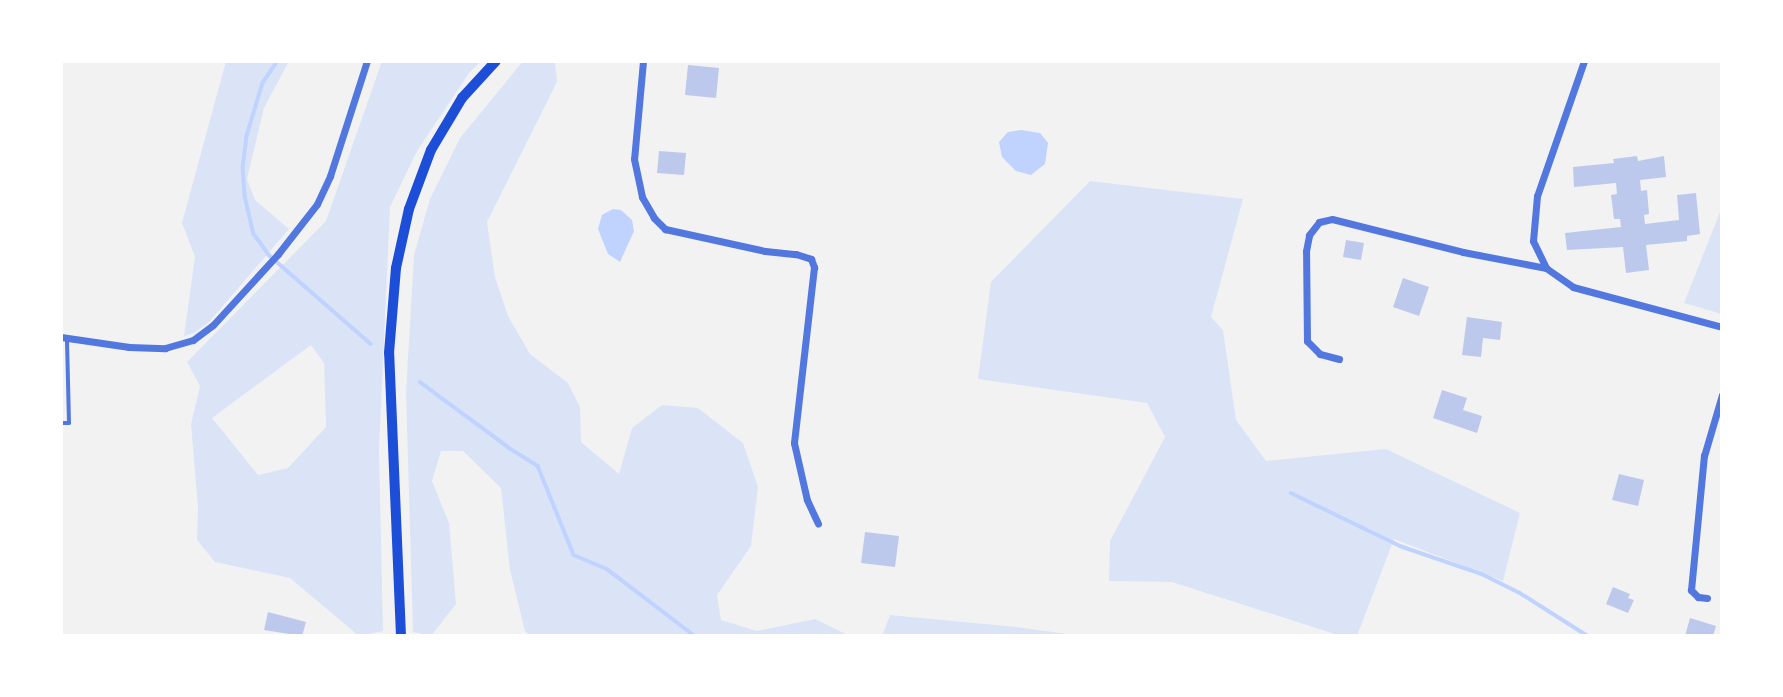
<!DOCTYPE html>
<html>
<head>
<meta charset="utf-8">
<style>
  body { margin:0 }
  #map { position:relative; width:1783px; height:697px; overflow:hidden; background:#f2f2f2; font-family:"Noto Sans",sans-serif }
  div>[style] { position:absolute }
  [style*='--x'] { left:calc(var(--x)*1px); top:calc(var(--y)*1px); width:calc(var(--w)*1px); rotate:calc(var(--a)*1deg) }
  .green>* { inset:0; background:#dbe4f7 }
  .water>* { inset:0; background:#bfd3fe }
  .stream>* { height:3.5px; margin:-1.75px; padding:0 1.75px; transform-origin:1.75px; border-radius:1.75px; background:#bfd3fe }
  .building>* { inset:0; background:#bdc9ec }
  .service>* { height:3.5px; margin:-1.75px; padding:0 1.75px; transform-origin:1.75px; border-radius:1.75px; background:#5277de }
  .minor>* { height:7px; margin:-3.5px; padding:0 3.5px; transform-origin:3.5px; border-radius:3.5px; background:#5277de }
  .secondary>* { height:10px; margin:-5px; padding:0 5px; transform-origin:5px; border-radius:5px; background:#1d4ed8 }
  span { translate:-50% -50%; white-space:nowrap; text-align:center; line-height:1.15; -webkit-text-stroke:7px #fff; paint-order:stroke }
  .frame { position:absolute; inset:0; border:63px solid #fff; pointer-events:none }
</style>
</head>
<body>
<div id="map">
  <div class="green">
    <div style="clip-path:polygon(226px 61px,289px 61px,264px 108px,247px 179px,255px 200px,289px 229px,209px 322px,194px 333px,184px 336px,195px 257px,182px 223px)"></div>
    <div style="clip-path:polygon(evenodd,382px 61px,481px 61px,469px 73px,417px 151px,390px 207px,379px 450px,383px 631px,359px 636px,290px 578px,215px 562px,197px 540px,198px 507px,191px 424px,200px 386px,187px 362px,326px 221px,382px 61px,311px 345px,324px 363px,326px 427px,288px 468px,258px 475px,212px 418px,311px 345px)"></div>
    <div style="clip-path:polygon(523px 61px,555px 61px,557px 82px,487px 222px,495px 277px,508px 316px,530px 354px,568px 383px,580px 407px,581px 442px,619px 474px,632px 428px,662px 405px,698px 408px,743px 443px,758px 487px,751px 546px,717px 595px,721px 620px,757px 631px,815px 619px,850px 636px,531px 636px,525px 631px,510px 570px,501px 488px,463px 451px,441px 451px,432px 481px,449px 523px,456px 604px,431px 636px,413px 632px,406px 392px,414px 255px,430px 199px,460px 138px)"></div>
    <div style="clip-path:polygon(1090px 181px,1243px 199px,1211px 317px,1223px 330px,1236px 420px,1266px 461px,1386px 449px,1520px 513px,1503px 581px,1394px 539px,1357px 636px,1341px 636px,1172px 582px,1109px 581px,1110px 541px,1165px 437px,1147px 403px,978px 379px,991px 282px)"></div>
    <div style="clip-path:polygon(1722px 207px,1722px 314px,1684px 303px)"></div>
    <div style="clip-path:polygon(890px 615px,1016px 627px,1082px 636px,882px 636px)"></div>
  </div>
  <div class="water">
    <div style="clip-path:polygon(1021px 130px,1040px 133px,1048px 143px,1045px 164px,1031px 175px,1016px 171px,1002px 157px,999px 142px,1008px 132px)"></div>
    <div style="clip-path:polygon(613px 209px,621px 210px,632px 220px,634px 231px,620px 262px,608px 254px,598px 229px,602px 215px)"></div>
  </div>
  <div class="stream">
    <div style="--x:278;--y:61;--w:27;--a:124"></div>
    <div style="--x:263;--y:83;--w:55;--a:106.8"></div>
    <div style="--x:247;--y:136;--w:31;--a:97"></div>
    <div style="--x:243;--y:167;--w:29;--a:86"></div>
    <div style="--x:245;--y:196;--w:39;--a:77"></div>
    <div style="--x:254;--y:234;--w:26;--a:54"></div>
    <div style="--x:269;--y:255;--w:135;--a:41.1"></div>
    <div style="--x:420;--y:382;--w:113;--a:36.4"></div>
    <div style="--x:511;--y:449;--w:32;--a:32"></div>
    <div style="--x:538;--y:466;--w:96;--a:68"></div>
    <div style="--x:574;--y:555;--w:36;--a:23"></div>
    <div style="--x:607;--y:569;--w:111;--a:37.3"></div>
    <div style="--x:1291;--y:493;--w:121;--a:25.9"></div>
    <div style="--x:1400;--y:546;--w:87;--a:18.9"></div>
    <div style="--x:1482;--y:574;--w:42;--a:26.6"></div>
    <div style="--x:1520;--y:593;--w:80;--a:32.3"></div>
  </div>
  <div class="building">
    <div style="clip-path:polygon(688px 65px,719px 68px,716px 98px,685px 95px)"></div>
    <div style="clip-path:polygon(659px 151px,686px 153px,684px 175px,657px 173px)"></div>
    <div style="clip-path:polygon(1637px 156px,1638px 161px,1664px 156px,1666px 177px,1640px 180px,1641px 191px,1647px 190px,1649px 214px,1644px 215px,1645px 224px,1679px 220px,1677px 195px,1696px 193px,1700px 234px,1687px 236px,1687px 241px,1646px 245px,1649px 270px,1626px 273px,1623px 247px,1567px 250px,1565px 233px,1621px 227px,1620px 219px,1614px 219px,1611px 195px,1617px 194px,1616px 183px,1574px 187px,1573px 167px,1614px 163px,1613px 159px)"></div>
    <div style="clip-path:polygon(1346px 240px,1364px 243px,1361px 260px,1343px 257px)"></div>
    <div style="clip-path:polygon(1403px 278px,1429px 287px,1419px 316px,1393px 307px)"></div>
    <div style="clip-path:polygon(1467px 317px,1502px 322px,1500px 340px,1483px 338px,1481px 357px,1462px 355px)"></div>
    <div style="clip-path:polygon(1442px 390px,1467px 398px,1463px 410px,1482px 416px,1477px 433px,1433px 418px)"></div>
    <div style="clip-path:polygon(1619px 474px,1644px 480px,1638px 506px,1612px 500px)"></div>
    <div style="clip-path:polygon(865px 532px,899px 536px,895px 567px,861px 563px)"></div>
    <div style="clip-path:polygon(1613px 587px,1630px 594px,1628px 598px,1634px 600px,1628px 613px,1606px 604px)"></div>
    <div style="clip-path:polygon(268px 612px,306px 622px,302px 636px,264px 630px)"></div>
    <div style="clip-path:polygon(1690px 618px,1716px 626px,1713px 636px,1685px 636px)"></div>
  </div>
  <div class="service">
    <div style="--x:61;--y:423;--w:8;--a:0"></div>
    <div style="--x:69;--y:423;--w:84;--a:-91.4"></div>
  </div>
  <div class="minor">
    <div style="--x:643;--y:61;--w:98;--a:95.2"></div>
    <div style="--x:634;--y:159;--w:39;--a:78"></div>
    <div style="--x:642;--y:197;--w:24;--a:60"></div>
    <div style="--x:654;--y:218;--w:16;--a:45"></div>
    <div style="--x:665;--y:229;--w:102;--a:12.4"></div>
    <div style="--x:765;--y:251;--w:31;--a:6"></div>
    <div style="--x:796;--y:254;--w:16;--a:18"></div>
    <div style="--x:811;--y:259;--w:9;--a:69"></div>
    <div style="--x:814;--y:267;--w:177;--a:96.5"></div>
    <div style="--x:794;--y:443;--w:58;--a:77.2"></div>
    <div style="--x:807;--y:500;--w:26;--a:65"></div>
    <div style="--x:1584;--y:61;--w:143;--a:109.2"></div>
    <div style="--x:1537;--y:196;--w:45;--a:95.1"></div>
    <div style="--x:1533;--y:241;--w:30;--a:64"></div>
    <div style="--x:1546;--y:268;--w:33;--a:35"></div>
    <div style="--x:1573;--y:287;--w:154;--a:15"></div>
    <div style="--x:61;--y:337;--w:69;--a:8.4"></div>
    <div style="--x:129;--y:347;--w:36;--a:2"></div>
    <div style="--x:165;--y:348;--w:29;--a:-16"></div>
    <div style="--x:193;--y:340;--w:25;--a:-37"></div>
    <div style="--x:213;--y:325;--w:96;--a:-47.5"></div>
    <div style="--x:278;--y:254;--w:63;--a:-52"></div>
    <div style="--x:317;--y:204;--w:31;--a:-65"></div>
    <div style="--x:330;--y:176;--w:121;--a:-72.2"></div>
    <div style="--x:1339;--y:359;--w:20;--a:-165"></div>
    <div style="--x:1320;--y:354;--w:18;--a:-135"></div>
    <div style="--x:1307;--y:341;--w:90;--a:-90.6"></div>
    <div style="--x:1306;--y:251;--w:16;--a:-79"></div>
    <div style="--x:1309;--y:235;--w:16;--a:-52"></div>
    <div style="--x:1319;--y:222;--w:13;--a:-13"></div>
    <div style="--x:1332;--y:219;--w:135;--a:14.1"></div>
    <div style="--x:1463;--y:252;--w:85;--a:10.9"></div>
    <div style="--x:1707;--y:598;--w:9;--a:-174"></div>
    <div style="--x:1698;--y:597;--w:10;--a:-135"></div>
    <div style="--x:1691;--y:590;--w:135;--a:-84.5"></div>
    <div style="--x:1704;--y:456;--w:64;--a:-73.6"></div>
  </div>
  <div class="secondary">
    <div style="--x:401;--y:636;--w:283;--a:-92.4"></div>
    <div style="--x:389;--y:353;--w:85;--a:-85.3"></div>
    <div style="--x:396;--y:268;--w:60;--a:-77.6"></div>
    <div style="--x:409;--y:209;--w:63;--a:-69.6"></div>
    <div style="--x:431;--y:150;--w:61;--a:-59.2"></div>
    <div style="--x:462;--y:98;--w:50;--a:-47.4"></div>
  </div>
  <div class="frame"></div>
</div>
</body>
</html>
